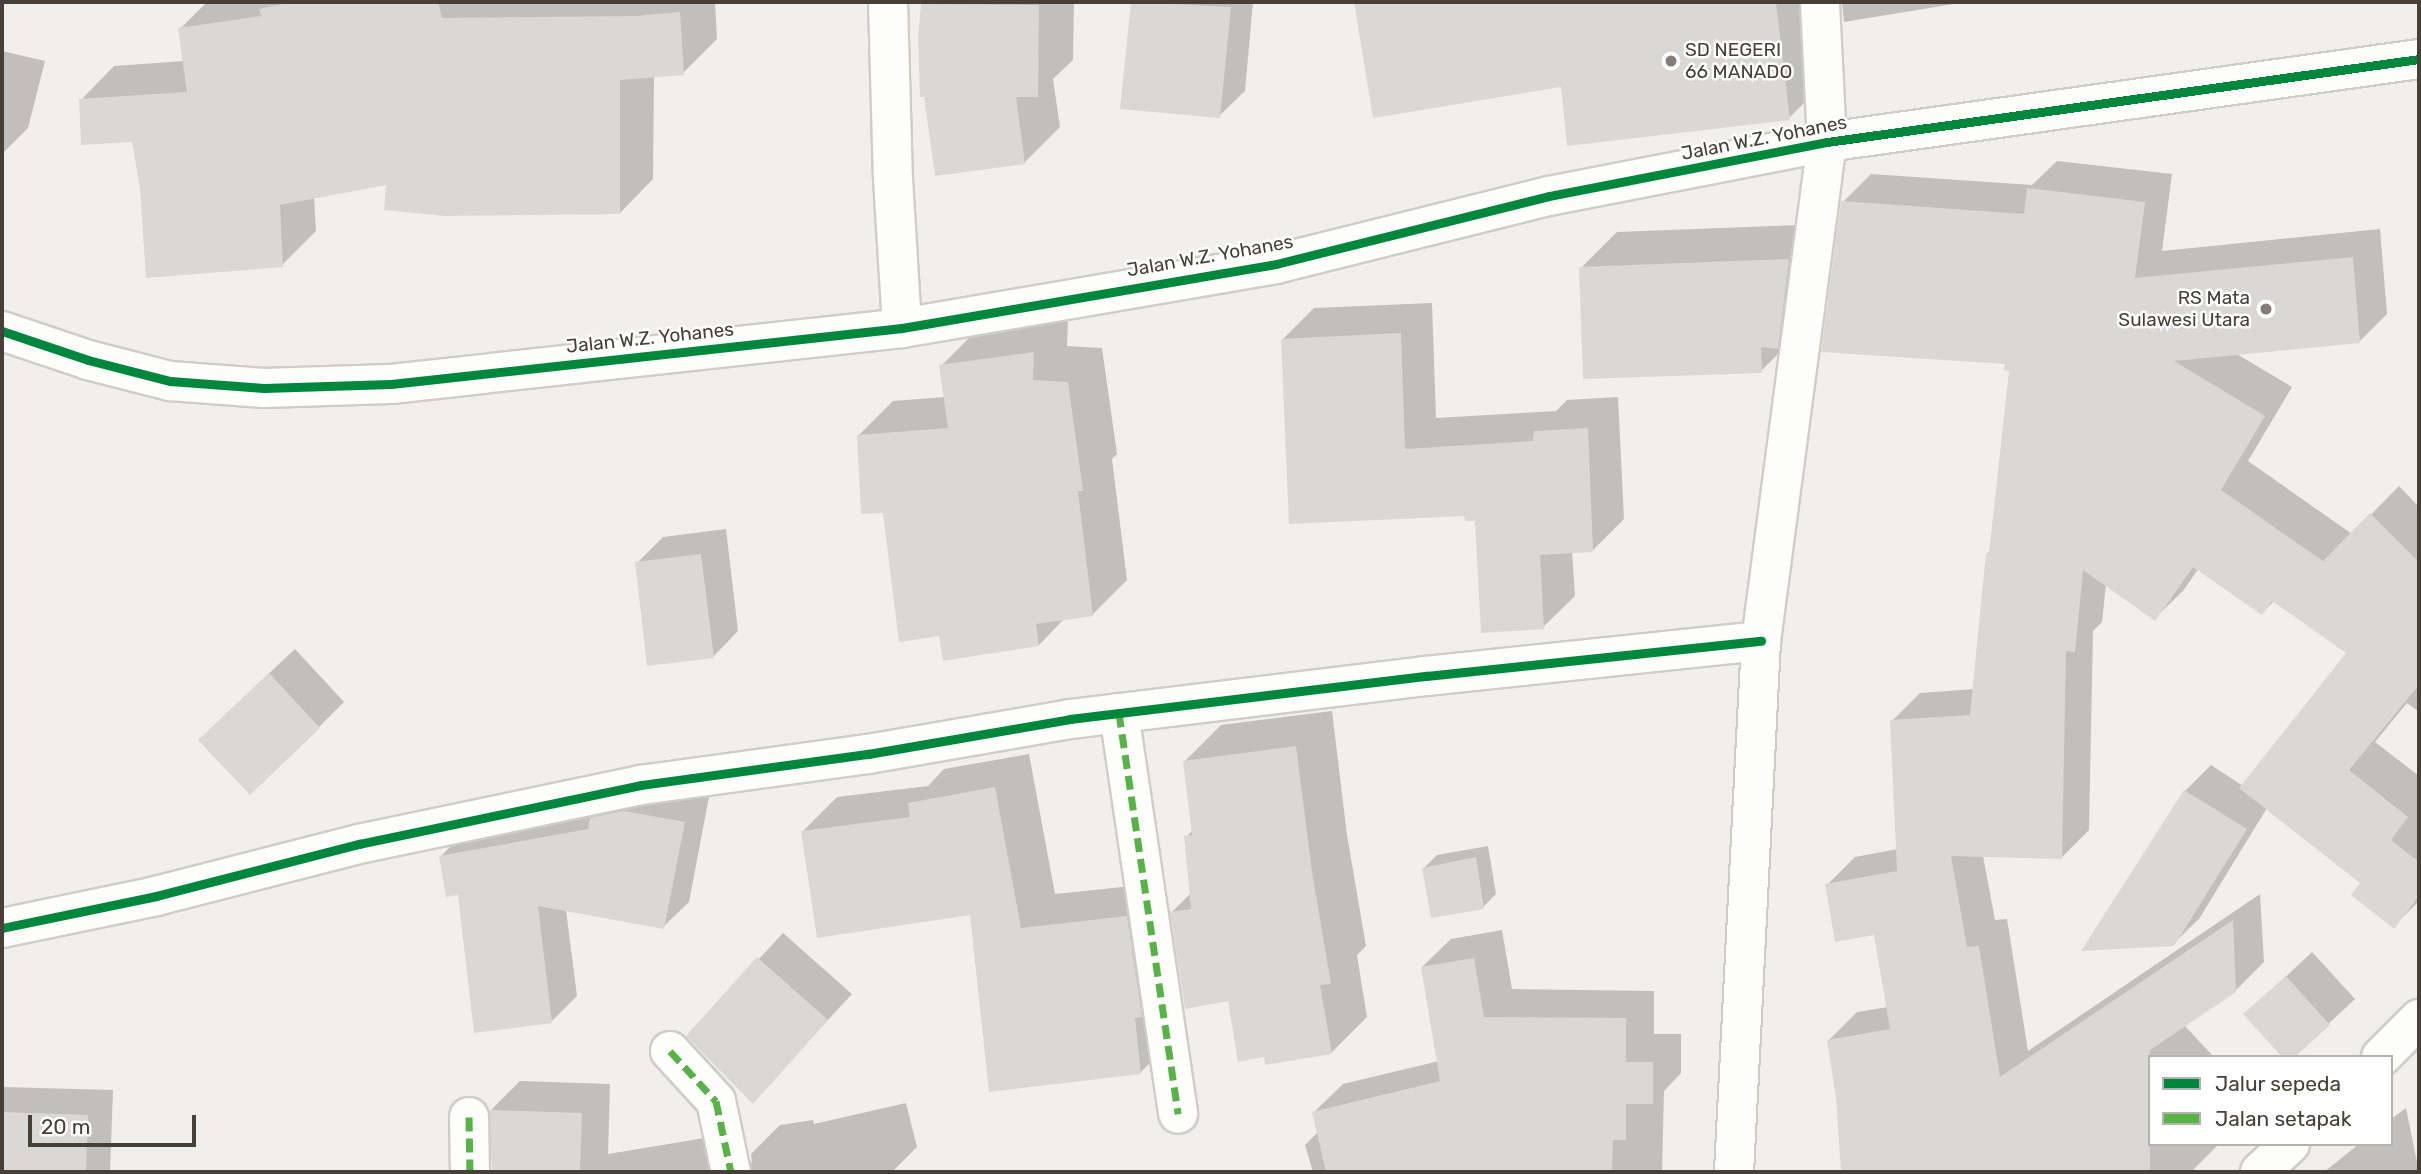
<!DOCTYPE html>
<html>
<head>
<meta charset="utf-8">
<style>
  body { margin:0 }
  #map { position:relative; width:2421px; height:1174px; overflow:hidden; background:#f1efec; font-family:Rubik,sans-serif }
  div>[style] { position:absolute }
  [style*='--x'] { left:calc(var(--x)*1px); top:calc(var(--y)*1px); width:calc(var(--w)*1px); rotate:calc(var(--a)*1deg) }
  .shadow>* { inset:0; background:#0003 }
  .building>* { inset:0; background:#dad8d5 }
  .roads { filter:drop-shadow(2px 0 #cfcdca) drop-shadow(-2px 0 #cfcdca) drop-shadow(0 2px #cfcdca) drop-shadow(0 -2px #cfcdca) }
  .minor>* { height:38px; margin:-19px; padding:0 19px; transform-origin:19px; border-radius:19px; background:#fdfdfc }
  .quiet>* { height:7px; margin-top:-3.5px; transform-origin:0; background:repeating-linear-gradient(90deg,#57b346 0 14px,transparent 0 21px) }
  .cycleway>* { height:9px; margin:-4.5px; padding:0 4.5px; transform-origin:4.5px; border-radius:4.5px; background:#00873e }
  .dots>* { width:19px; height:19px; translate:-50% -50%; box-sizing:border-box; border:4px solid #fff; border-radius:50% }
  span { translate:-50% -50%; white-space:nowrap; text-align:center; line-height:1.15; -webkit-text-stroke:5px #fff; paint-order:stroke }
  .poi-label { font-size:19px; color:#464039 }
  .left { translate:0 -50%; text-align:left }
  .right { translate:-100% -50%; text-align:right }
  .street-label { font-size:19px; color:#464039 }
  .frame { position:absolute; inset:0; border:4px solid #464039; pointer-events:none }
  .legend { position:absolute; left:2148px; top:1055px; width:245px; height:91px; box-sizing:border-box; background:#fff; border:2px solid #b5b3b0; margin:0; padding:9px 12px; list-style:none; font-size:21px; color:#464039 }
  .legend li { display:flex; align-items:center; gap:14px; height:35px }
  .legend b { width:35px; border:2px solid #b5b3b0 }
  .scale { position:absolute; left:28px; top:1115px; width:168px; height:32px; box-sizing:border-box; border:4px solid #464039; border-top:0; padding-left:9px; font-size:21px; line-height:24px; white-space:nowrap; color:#464039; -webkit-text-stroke:5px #fff; paint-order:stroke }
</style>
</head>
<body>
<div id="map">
  <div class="shadow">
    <div style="clip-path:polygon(207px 2px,715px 2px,717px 39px,683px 73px,654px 76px,653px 179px,620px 213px,388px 182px,314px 197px,316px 231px,282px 265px,81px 100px,114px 66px,184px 61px,180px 29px)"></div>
    <div style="clip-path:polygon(926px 2px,1074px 2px,1073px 60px,1053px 79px,1060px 127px,1024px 163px,923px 5px)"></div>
    <div style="clip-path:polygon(1132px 2px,1253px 2px,1245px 91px,1219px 116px,1122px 108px)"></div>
    <div style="clip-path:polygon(1356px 2px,1826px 2px,1819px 88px,1789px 118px,1562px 85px,1374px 116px)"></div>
    <div style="clip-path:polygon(1842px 2px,1966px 2px,1844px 22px)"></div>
    <div style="clip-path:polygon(2px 51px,45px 61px,28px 128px,3px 153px)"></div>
    <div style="clip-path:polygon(2057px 161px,2172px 174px,2162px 251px,2380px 229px,2387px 314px,2359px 342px,2235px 353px,2292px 387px,2248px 461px,2352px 534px,2399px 486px,2419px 507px,2419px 712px,2407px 703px,2375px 742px,2419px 776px,2419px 901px,2394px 926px,2362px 883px,2267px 808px,2199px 919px,2173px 944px,2185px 791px,2211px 765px,2243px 786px,2348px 653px,2274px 601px,2262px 613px,2199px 568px,2183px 591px,2155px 618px,2106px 584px,2102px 622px,2093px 631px,2089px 830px,2061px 858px,1983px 856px,1995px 920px,2007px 919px,2028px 1051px,2260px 894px,2264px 962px,2235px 991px,2184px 1025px,2214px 1057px,2150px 1057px,2150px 1144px,2219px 1144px,2191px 1172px,1842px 1172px,1838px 1098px,1829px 1040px,1857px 1012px,1888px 1007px,1875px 933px,1827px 885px,1855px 857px,1898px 849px,1892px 721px,1920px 693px,1975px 689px,1987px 554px,1991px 550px,2011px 370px,1843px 202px,1871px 174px,2032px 185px)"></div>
    <div style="clip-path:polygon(1824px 224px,1797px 335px,1761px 371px,1581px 268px,1617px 232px)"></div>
    <div style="clip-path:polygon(1432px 303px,1436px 418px,1556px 411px,1567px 400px,1618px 397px,1624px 519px,1592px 551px,1572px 551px,1575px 596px,1543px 627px,1477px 519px,1466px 514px,1282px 340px,1314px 308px)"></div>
    <div style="clip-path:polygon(1068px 318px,1067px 346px,1102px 348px,1117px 454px,1112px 459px,1127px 580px,1093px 614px,1065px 618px,1039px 645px,941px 634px,884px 511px,859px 435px,893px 401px,945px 397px,941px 366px,976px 331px)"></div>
    <div style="clip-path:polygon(726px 529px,738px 631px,713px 657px,637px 563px,663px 537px)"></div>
    <div style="clip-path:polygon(295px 649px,344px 702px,319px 727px,226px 714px)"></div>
    <div style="clip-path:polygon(1332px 711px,1347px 835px,1366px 946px,1357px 955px,1367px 1017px,1332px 1052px,1265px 1055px,1172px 912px,1191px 893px,1186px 837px,1193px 830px,1185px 761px,1221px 725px)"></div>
    <div style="clip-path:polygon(1029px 754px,1055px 894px,1161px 883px,1174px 1038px,1140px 1073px,971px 913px,803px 831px,837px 797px,928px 786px,944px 769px)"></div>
    <div style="clip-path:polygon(650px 786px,709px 797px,689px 902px,663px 927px,566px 910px,577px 996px,552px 1021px,459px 893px,441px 856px,466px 831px)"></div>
    <div style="clip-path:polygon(1488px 846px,1496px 894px,1483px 907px,1424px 868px,1437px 855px)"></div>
    <div style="clip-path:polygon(1502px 930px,1512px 989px,1654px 991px,1654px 1034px,1681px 1034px,1681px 1073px,1664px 1091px,1662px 1172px,1457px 1172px,1458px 1160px,1398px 1172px,1313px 1172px,1305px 1145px,1319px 1131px,1314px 1112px,1343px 1084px,1439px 1061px,1422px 967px,1451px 939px)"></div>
    <div style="clip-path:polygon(783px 933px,852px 994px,753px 1101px,688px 1036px)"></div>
    <div style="clip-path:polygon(2312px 952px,2355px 999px,2293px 1057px,2246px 1014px)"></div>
    <div style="clip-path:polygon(520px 1081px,610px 1084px,608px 1154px,735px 1133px,743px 1157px,752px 1163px,751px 1154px,780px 1125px,813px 1120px,814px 1124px,906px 1103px,917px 1147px,892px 1172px,494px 1172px,491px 1110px)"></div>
    <div style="clip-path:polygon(2px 1087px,113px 1090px,110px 1171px,2px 1172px)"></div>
    <div style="clip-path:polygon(2406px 1108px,2419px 1172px,2324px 1172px,2359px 1144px,2391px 1144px,2391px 1119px)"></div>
  </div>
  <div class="building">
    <div style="clip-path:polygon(292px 2px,438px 2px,442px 18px,636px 16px,680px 12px,684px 75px,620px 80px,620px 214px,445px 216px,384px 210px,386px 185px,280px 205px,283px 267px,146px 278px,140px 189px,132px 142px,81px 145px,79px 99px,187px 92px,178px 28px,261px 16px,259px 9px)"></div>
    <div style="clip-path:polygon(1131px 2px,1231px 7px,1220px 118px,1120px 109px)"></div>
    <div style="clip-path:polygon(1354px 2px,1776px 2px,1790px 120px,1567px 146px,1561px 87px,1373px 118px)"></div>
    <div style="clip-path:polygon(921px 4px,1039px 5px,1038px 97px,1016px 97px,1025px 164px,935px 176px,924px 97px,920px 97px,918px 38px)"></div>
    <div style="clip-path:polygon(2027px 188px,2145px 202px,2135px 278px,2353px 257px,2360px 343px,2174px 361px,2265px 416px,2221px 490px,2323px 561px,2370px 513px,2419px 562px,2419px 685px,2349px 770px,2408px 817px,2391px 840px,2419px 862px,2419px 896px,2394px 929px,2351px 895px,2360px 883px,2239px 788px,2346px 653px,2272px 601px,2262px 615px,2193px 567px,2155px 621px,2083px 570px,2075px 652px,2066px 651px,2062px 859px,1951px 856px,1967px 947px,1979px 946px,2000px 1077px,2233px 920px,2236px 992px,2150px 1050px,2150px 1172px,1841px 1172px,1836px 1098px,1827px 1040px,1890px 1029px,1874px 935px,1835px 942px,1825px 884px,1897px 871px,1890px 720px,1970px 715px,1986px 553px,1989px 553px,2009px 371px,2004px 370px,2005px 364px,1821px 352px,1841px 201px,2024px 214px)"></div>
    <div style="clip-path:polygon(1789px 259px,1778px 349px,1761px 347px,1762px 373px,1583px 379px,1579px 267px)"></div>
    <div style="clip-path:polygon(1401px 333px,1405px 449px,1533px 441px,1534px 431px,1588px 428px,1593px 552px,1540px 555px,1544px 629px,1481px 633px,1475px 521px,1465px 521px,1464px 516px,1289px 524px,1281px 339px)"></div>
    <div style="clip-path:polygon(1034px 352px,1033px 380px,1068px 382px,1083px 491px,1078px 491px,1093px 616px,1036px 624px,1039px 646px,943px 661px,939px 636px,899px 642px,883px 513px,861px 514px,857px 435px,948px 428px,939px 365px)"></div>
    <div style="clip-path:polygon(701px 554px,714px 658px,647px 666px,635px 562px)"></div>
    <div style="clip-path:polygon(269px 673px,320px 728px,250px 795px,198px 740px)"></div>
    <div style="clip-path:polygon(1296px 746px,1312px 872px,1331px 984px,1320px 985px,1332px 1054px,1265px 1065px,1264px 1057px,1238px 1062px,1228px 1001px,1185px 1009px,1170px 912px,1191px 909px,1184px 836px,1192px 835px,1183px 761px)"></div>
    <div style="clip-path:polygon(995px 787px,1021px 928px,1127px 916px,1142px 1017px,1135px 1018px,1141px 1074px,989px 1092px,970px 915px,817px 938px,801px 831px,910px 817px,908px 803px)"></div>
    <div style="clip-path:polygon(2184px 790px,2247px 829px,2174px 946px,2081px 951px)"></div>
    <div style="clip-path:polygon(624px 811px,685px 822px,664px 929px,538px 906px,552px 1023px,474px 1033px,458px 895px,446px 897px,439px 856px,588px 829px,590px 818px)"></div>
    <div style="clip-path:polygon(1476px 857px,1484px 909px,1431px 918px,1422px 868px)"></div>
    <div style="clip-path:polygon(757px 957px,828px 1020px,753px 1104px,686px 1036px)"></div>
    <div style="clip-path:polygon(1474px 958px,1484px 1017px,1626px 1018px,1626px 1062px,1653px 1062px,1653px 1104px,1626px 1104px,1626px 1140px,1613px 1140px,1612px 1172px,1326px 1172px,1312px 1112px,1440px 1081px,1421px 967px)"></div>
    <div style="clip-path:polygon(2286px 976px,2330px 1025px,2295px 1057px,2282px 1057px,2243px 1014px)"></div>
    <div style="clip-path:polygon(489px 1110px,582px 1113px,580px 1172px,492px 1172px)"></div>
    <div style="clip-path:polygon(2px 1112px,88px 1115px,86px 1172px,2px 1172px)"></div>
  </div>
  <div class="roads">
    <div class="minor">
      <div style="--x:888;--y:2;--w:177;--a:88.4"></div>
      <div style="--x:893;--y:179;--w:149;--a:86.5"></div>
      <div style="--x:2;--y:331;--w:91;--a:18.6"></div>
      <div style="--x:88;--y:360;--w:85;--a:14.4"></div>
      <div style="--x:170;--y:381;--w:94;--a:4.3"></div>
      <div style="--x:264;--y:388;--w:127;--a:-1.8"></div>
      <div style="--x:391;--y:384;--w:514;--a:-6.25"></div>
      <div style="--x:902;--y:328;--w:379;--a:-9.7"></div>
      <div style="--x:1276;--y:264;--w:281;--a:-14"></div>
      <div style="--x:1549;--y:196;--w:283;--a:-11"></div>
      <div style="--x:1827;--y:142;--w:598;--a:-7.98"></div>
      <div style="--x:1119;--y:713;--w:405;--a:81.6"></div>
      <div style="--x:2;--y:928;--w:157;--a:-11.7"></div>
      <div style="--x:156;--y:896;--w:210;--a:-14.4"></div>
      <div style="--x:359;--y:844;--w:288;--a:-11.8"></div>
      <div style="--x:641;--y:785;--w:229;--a:-7.8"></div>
      <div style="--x:868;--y:754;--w:205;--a:-9.8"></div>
      <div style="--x:1070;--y:719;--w:359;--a:-6.9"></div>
      <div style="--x:1426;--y:676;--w:337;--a:-6"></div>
      <div style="--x:670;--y:1051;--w:68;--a:47.4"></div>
      <div style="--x:716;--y:1101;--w:73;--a:78.1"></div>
      <div style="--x:2381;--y:1057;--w:54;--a:-45"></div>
      <div style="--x:469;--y:1117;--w:55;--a:89"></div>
      <div style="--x:1734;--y:1172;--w:532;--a:-87.09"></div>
      <div style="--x:1761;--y:641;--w:503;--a:-82.47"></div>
      <div style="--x:1827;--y:142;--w:140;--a:-92.9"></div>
      <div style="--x:2260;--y:1172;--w:41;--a:-43"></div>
    </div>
  </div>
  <div class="quiet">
    <div style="--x:1119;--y:713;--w:405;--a:81.6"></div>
    <div style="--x:670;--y:1051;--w:68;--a:47.4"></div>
    <div style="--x:716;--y:1101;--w:73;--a:78.1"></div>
    <div style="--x:469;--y:1117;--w:55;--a:89"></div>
  </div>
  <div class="cycleway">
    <div style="--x:2;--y:331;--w:91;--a:18.6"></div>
    <div style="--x:88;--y:360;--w:85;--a:14.4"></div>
    <div style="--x:170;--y:381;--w:94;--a:4.3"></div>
    <div style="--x:264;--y:388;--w:127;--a:-1.8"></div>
    <div style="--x:391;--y:384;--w:514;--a:-6.25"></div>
    <div style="--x:902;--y:328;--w:379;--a:-9.7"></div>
    <div style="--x:1276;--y:264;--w:281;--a:-14"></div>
    <div style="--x:1549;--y:196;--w:283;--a:-11"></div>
    <div style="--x:1827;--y:142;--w:598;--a:-7.98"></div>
    <div style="--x:2;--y:928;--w:157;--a:-11.7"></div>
    <div style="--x:156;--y:896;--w:210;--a:-14.4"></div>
    <div style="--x:359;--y:844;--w:288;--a:-11.8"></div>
    <div style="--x:641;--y:785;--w:229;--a:-7.8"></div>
    <div style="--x:868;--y:754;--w:205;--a:-9.8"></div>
    <div style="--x:1070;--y:719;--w:359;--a:-6.9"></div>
    <div style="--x:1426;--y:676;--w:337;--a:-6"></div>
  </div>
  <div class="dots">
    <div style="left:1671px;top:61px;background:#827d78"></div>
    <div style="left:2266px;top:309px;background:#827d78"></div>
  </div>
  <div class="poi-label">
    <span class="left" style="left:1685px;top:61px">SD NEGERI<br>66 MANADO</span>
    <span class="right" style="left:2250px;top:309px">RS Mata<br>Sulawesi Utara</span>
  </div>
  <div class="street-label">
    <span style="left:1764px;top:138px;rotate:-11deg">Jalan W.Z. Yohanes</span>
    <span style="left:1210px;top:256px;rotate:-10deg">Jalan W.Z. Yohanes</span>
    <span style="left:650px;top:338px;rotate:-6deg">Jalan W.Z. Yohanes</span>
  </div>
  <div class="frame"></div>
  <ul class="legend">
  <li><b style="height:9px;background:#00873e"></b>Jalur sepeda</li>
  <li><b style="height:9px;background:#57b346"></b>Jalan setapak</li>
  </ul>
  <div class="scale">20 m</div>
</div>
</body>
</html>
